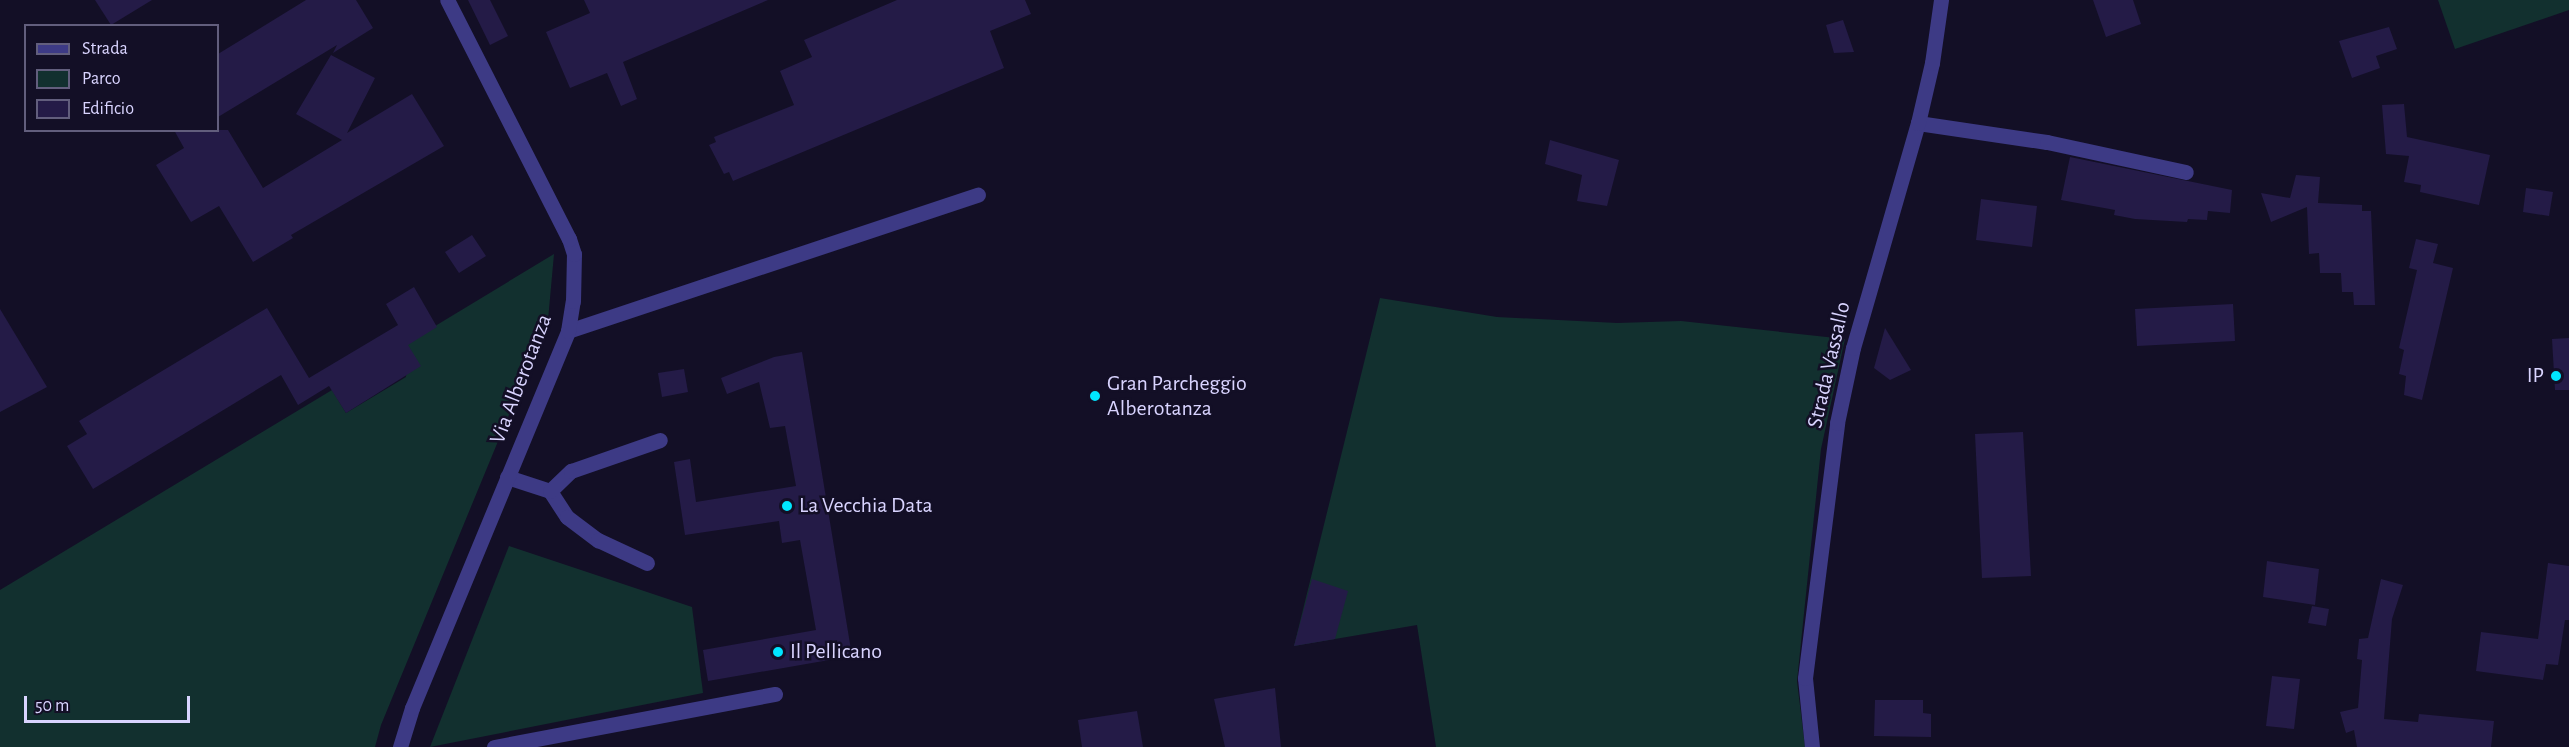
<!DOCTYPE html>
<html>
<head>
<meta charset="utf-8">
<style>
  body { margin:0 }
  #map { position:relative; width:2569px; height:747px; overflow:hidden; background:#130f26; font-family:"Alegreya Sans",sans-serif }
  div>[style] { position:absolute }
  [style*='--x'] { left:calc(var(--x)*1px); top:calc(var(--y)*1px); width:calc(var(--w)*1px); rotate:calc(var(--a)*1deg) }
  .green>* { inset:0; background:#12302f }
  .building>* { inset:0; background:#241b47 }
  .minor>* { height:15px; margin:-7.5px; padding:0 7.5px; transform-origin:7.5px; border-radius:7.5px; background:#3d3a85 }
  .dots>* { width:16px; height:16px; translate:-50% -50%; box-sizing:border-box; border:3px solid #130f26; border-radius:50% }
  span { translate:-50% -50%; white-space:nowrap; text-align:center; line-height:1.15; -webkit-text-stroke:5px #130f26; paint-order:stroke }
  .street-label { font-size:22px; color:#d9d4ff }
  .poi-label { font-size:22px; color:#d9d4ff }
  .right { translate:-100% -50%; text-align:right }
  .left { translate:0 -50%; text-align:left }
  .legend { position:absolute; left:24px; top:24px; width:195px; height:108px; box-sizing:border-box; background:#130f26; border:2px solid #625e7d; margin:0; padding:8px 10px; list-style:none; font-size:18px; color:#d9d4ff }
  .legend li { display:flex; align-items:center; gap:12px; height:30px }
  .legend b { width:30px; border:2px solid #625e7d }
  .scale { position:absolute; left:24px; top:696px; width:166px; height:27px; box-sizing:border-box; border:3px solid #d9d4ff; border-top:0; padding-left:8px; font-size:18px; line-height:21px; white-space:nowrap; color:#d9d4ff; -webkit-text-stroke:4px #130f26; paint-order:stroke }
</style>
</head>
<body>
<div id="map">
  <div class="green">
    <div style="clip-path:polygon(2438px 0,2569px 0,2569px 10px,2455px 49px)"></div>
    <div style="clip-path:polygon(554px 254px,548px 320px,381px 725px,375px 747px,0 747px,0 590px,332px 390px,346px 413px,406px 377px,407px 343px)"></div>
    <div style="clip-path:polygon(1380px 298px,1497px 317px,1617px 323px,1681px 321px,1845px 339px,1821px 449px,1797px 681px,1805px 747px,1436px 747px,1417px 625px,1294px 646px)"></div>
    <div style="clip-path:polygon(509px 546px,692px 607px,703px 693px,430px 747px)"></div>
  </div>
  <div class="building">
    <div style="clip-path:polygon(95px 0,152px 0,111px 25px)"></div>
    <div style="clip-path:polygon(306px 0,356px 0,373px 28px,333px 53px,337px 45px,218px 117px,218px 54px)"></div>
    <div style="clip-path:polygon(468px 0,490px 0,508px 36px,490px 45px)"></div>
    <div style="clip-path:polygon(584px 0,768px 0,623px 62px,637px 99px,621px 106px,607px 73px,570px 88px,546px 32px,590px 13px)"></div>
    <div style="clip-path:polygon(897px 0,1025px 0,1031px 14px,990px 31px,1004px 68px,733px 181px,729px 172px,724px 174px,709px 145px,716px 142px,714px 137px,794px 105px,780px 71px,812px 57px,804px 40px)"></div>
    <div style="clip-path:polygon(2093px 0,2133px 0,2141px 24px,2106px 37px)"></div>
    <div style="clip-path:polygon(1843px 20px,1854px 52px,1834px 53px,1826px 25px)"></div>
    <div style="clip-path:polygon(2389px 27px,2397px 49px,2376px 56px,2380px 68px,2352px 78px,2339px 41px)"></div>
    <div style="clip-path:polygon(331px 55px,375px 78px,347px 133px,412px 94px,444px 146px,291px 235px,293px 238px,253px 262px,219px 206px,191px 222px,156px 165px,184px 148px,174px 130px,228px 130px,263px 188px,342px 140px,296px 114px)"></div>
    <div style="clip-path:polygon(2404px 104px,2407px 137px,2490px 155px,2479px 205px,2420px 192px,2421px 185px,2404px 182px,2409px 156px,2386px 154px,2382px 105px)"></div>
    <div style="clip-path:polygon(1550px 140px,1619px 160px,1607px 206px,1577px 201px,1582px 175px,1545px 164px)"></div>
    <div style="clip-path:polygon(2070px 157px,2232px 190px,2230px 213px,2208px 211px,2207px 220px,2188px 219px,2187px 222px,2135px 219px,2114px 215px,2115px 210px,2061px 200px)"></div>
    <div style="clip-path:polygon(2296px 175px,2320px 177px,2318px 203px,2362px 205px,2362px 211px,2371px 211px,2375px 305px,2354px 305px,2353px 292px,2342px 292px,2341px 273px,2320px 273px,2319px 253px,2309px 254px,2307px 207px,2271px 222px,2261px 193px,2290px 198px)"></div>
    <div style="clip-path:polygon(2526px 188px,2553px 192px,2549px 216px,2523px 212px)"></div>
    <div style="clip-path:polygon(1981px 199px,2037px 206px,2032px 247px,1976px 240px)"></div>
    <div style="clip-path:polygon(472px 235px,486px 256px,459px 273px,445px 252px)"></div>
    <div style="clip-path:polygon(2416px 239px,2438px 244px,2433px 263px,2453px 268px,2422px 400px,2404px 395px,2406px 376px,2399px 374px,2404px 350px,2399px 348px,2417px 270px,2409px 268px)"></div>
    <div style="clip-path:polygon(414px 287px,437px 327px,408px 345px,421px 366px,346px 413px,329px 386px,298px 405px,281px 375px,93px 489px,67px 446px,87px 434px,79px 421px,267px 308px,309px 378px,398px 325px,386px 304px)"></div>
    <div style="clip-path:polygon(2233px 304px,2235px 341px,2137px 346px,2135px 309px)"></div>
    <div style="clip-path:polygon(0 309px,47px 387px,0 412px)"></div>
    <div style="clip-path:polygon(1885px 328px,1911px 370px,1890px 380px,1874px 368px)"></div>
    <div style="clip-path:polygon(2569px 338px,2569px 390px,2555px 390px,2552px 339px)"></div>
    <div style="clip-path:polygon(802px 352px,852px 656px,708px 681px,703px 650px,816px 630px,800px 540px,782px 543px,779px 521px,685px 535px,674px 462px,690px 459px,696px 502px,796px 486px,785px 426px,770px 428px,759px 382px,727px 394px,721px 378px,774px 357px)"></div>
    <div style="clip-path:polygon(684px 369px,688px 392px,662px 397px,658px 373px)"></div>
    <div style="clip-path:polygon(2023px 432px,2031px 576px,1982px 578px,1975px 434px)"></div>
    <div style="clip-path:polygon(2267px 561px,2319px 569px,2315px 605px,2263px 597px)"></div>
    <div style="clip-path:polygon(2548px 563px,2569px 566px,2569px 620px,2565px 620px,2558px 665px,2546px 664px,2543px 680px,2476px 671px,2481px 632px,2538px 639px)"></div>
    <div style="clip-path:polygon(1312px 579px,1348px 591px,1335px 639px,1294px 646px)"></div>
    <div style="clip-path:polygon(2381px 579px,2403px 585px,2392px 619px,2384px 719px,2418px 722px,2419px 714px,2494px 721px,2491px 747px,2357px 747px,2354px 730px,2346px 733px,2340px 712px,2358px 708px,2362px 660px,2357px 659px,2359px 639px,2368px 638px)"></div>
    <div style="clip-path:polygon(2312px 606px,2329px 609px,2326px 626px,2308px 623px)"></div>
    <div style="clip-path:polygon(2272px 676px,2300px 679px,2294px 729px,2266px 726px)"></div>
    <div style="clip-path:polygon(1275px 688px,1281px 747px,1225px 747px,1214px 699px)"></div>
    <div style="clip-path:polygon(1875px 700px,1923px 700px,1923px 713px,1931px 714px,1931px 737px,1874px 736px)"></div>
    <div style="clip-path:polygon(1137px 711px,1143px 747px,1082px 747px,1078px 720px)"></div>
  </div>
  <div class="minor">
    <div style="--x:1918;--y:123;--w:130;--a:8.4"></div>
    <div style="--x:2047;--y:142;--w:142;--a:12.2"></div>
    <div style="--x:568;--y:331;--w:432;--a:-18.4"></div>
    <div style="--x:507;--y:477;--w:45;--a:18"></div>
    <div style="--x:550;--y:491;--w:31;--a:57"></div>
    <div style="--x:567;--y:517;--w:39;--a:37"></div>
    <div style="--x:598;--y:540;--w:54;--a:25.1"></div>
    <div style="--x:550;--y:491;--w:29;--a:-44"></div>
    <div style="--x:571;--y:471;--w:94;--a:-19.2"></div>
    <div style="--x:400;--y:747;--w:41;--a:-72.9"></div>
    <div style="--x:412;--y:708;--w:408;--a:-67.5"></div>
    <div style="--x:568;--y:331;--w:30;--a:-81"></div>
    <div style="--x:573;--y:301;--w:47;--a:-88.8"></div>
    <div style="--x:574;--y:254;--w:16;--a:-108"></div>
    <div style="--x:569;--y:239;--w:268;--a:-117"></div>
    <div style="--x:494;--y:747;--w:286;--a:-10.7"></div>
    <div style="--x:1812;--y:747;--w:69;--a:-95.8"></div>
    <div style="--x:1805;--y:678;--w:257;--a:-82.8"></div>
    <div style="--x:1837;--y:423;--w:77;--a:-78"></div>
    <div style="--x:1853;--y:348;--w:234;--a:-73.9"></div>
    <div style="--x:1918;--y:123;--w:62;--a:-76.9"></div>
    <div style="--x:1932;--y:63;--w:64;--a:-81.9"></div>
  </div>
  <div class="dots">
    <div style="left:2556px;top:376px;background:#00e5ff"></div>
    <div style="left:1095px;top:396px;background:#00e5ff"></div>
    <div style="left:787px;top:506px;background:#00e5ff"></div>
    <div style="left:778px;top:652px;background:#00e5ff"></div>
  </div>
  <div class="street-label">
    <span style="left:1829px;top:365px;rotate:-77deg">Strada Vassallo</span>
    <span style="left:521px;top:379px;rotate:-69deg">Via Alberotanza</span>
  </div>
  <div class="poi-label">
    <span class="right" style="left:2544px;top:376px">IP</span>
    <span class="left" style="left:1107px;top:396px">Gran Parcheggio<br>Alberotanza</span>
    <span class="left" style="left:799px;top:506px">La Vecchia Data</span>
    <span class="left" style="left:790px;top:652px">Il Pellicano</span>
  </div>
  <ul class="legend">
  <li><b style="height:8px;background:#3d3a85"></b>Strada</li>
  <li><b style="height:16px;background:#12302f"></b>Parco</li>
  <li><b style="height:16px;background:#241b47"></b>Edificio</li>
  </ul>
  <div class="scale">50 m</div>
</div>
</body>
</html>
